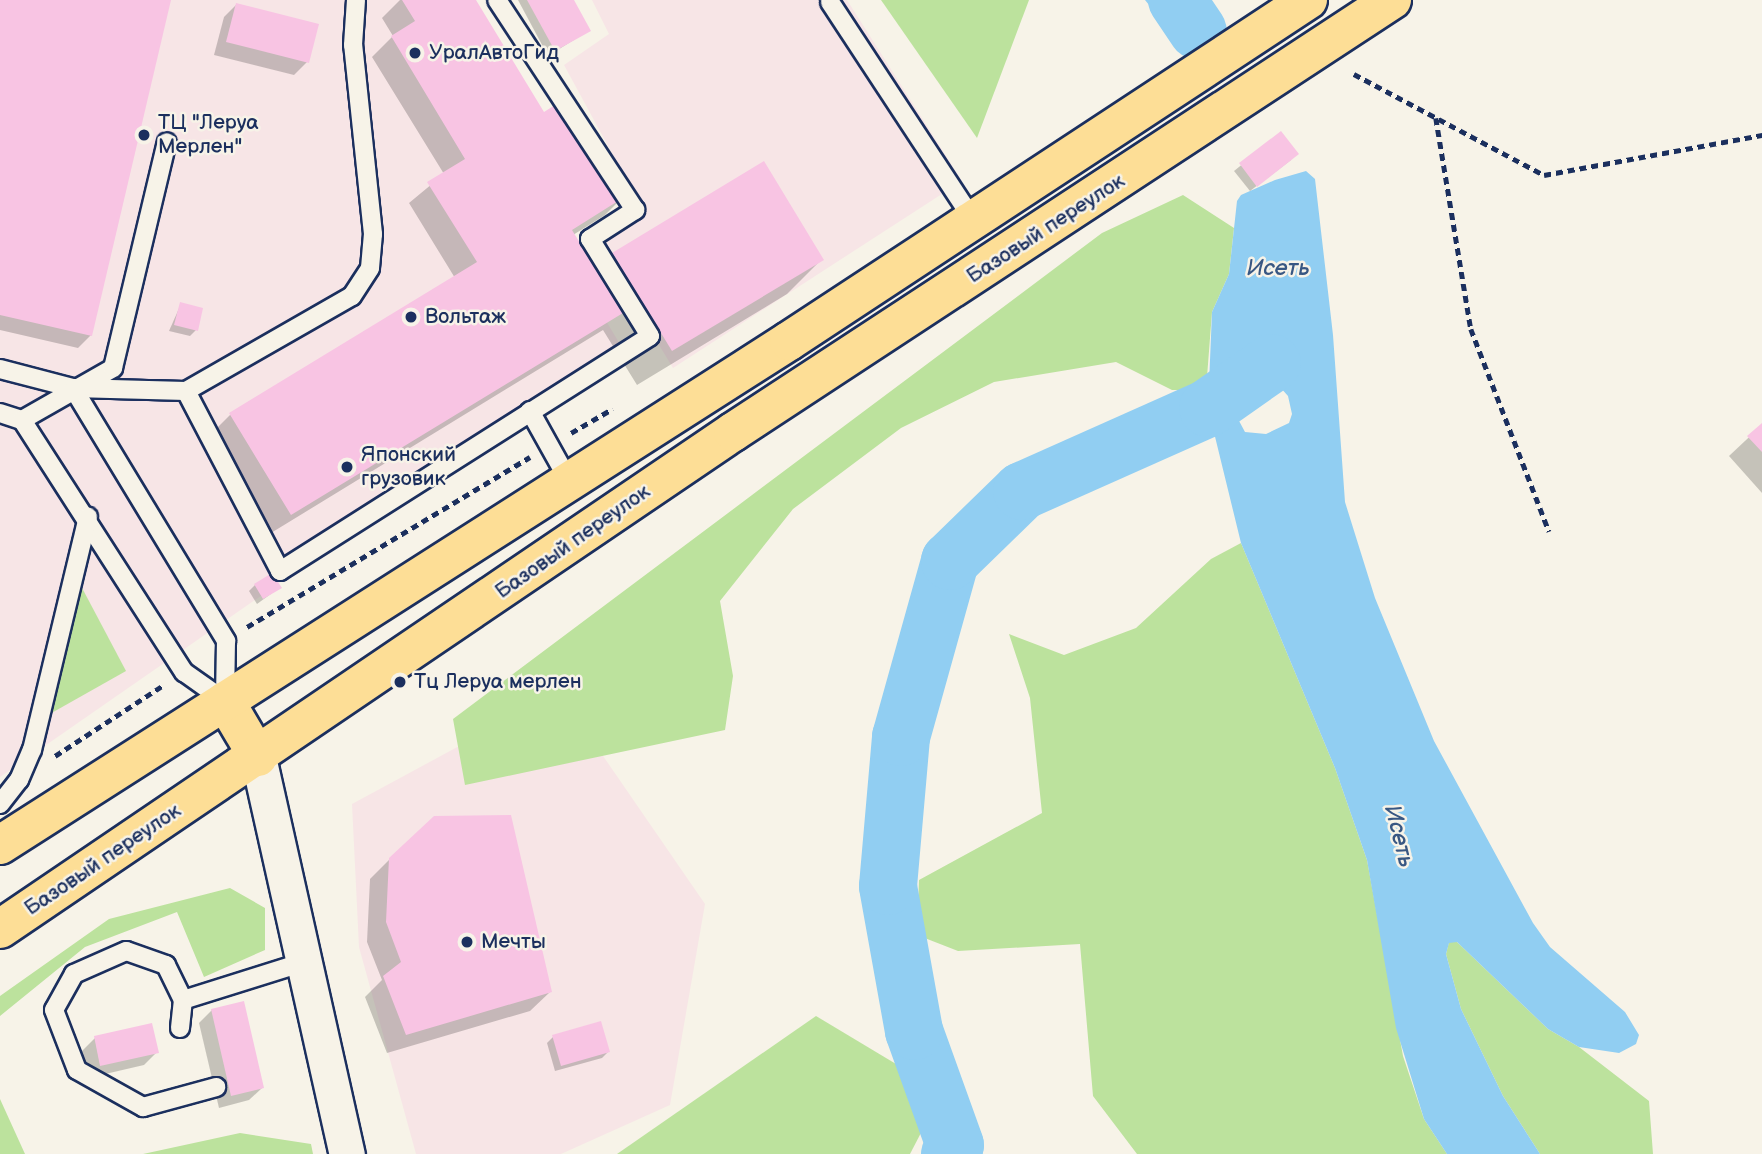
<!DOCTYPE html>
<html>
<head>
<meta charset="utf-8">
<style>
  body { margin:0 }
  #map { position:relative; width:1762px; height:1154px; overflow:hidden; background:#f7f3e8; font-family:"Balsamiq Sans",sans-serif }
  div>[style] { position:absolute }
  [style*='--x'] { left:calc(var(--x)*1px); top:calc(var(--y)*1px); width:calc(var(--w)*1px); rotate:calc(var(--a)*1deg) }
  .built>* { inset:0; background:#f7e5e6 }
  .green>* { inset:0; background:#bce29d }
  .water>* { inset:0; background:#91cef2 }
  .shadow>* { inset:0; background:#0003 }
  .river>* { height:58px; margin:-29px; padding:0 29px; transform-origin:29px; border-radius:29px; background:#91cef2 }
  .building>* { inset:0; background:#f8c4e3 }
  .path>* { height:4.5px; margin-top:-2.25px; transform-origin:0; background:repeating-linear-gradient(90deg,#1b2f5e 0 7px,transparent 0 12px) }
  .roads { filter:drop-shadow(2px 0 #1b2f5e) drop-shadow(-2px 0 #1b2f5e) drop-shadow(0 2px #1b2f5e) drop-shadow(0 -2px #1b2f5e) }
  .service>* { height:18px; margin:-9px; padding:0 9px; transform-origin:9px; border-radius:9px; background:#f7f3e8 }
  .minor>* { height:35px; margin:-17.5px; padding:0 17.5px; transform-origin:17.5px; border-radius:17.5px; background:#f7f3e8 }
  .primary>* { height:38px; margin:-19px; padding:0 19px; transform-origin:19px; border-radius:19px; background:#fdde96 }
  .dots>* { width:19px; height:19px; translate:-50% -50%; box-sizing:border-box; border:4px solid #f7f3e8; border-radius:50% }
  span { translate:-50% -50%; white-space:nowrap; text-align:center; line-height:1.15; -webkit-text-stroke:5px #f7f3e8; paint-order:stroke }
  .poi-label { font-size:21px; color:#1b2f5e }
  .left { translate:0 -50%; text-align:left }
  .street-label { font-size:21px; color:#1b2f5e }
  .water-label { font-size:23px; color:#385783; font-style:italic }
</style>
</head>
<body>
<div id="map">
  <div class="built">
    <div style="clip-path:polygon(0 0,415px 0,621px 346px,0 777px)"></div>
    <div style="clip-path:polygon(592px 0,847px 0,962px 181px,673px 368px,593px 236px,632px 190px,564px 65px,609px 34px)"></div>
    <div style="clip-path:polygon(559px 692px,705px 904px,670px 1105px,561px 1154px,416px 1154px,359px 947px,352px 804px)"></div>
  </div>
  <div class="green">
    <div style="clip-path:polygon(881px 0,1029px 0,977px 138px)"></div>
    <div style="clip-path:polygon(1183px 195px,1234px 228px,1229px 274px,1212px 312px,1206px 390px,1172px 390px,1116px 362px,994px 382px,901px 428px,793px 509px,720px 601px,733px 676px,725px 730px,465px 785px,453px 719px,1102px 233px)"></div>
    <div style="clip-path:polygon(1241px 543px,1335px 768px,1367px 860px,1403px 1056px,1424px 1119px,1447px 1154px,1137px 1154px,1093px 1096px,1080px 944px,958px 951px,917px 935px,919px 880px,1042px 813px,1030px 698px,1009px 634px,1064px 655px,1136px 628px,1211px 559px)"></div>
    <div style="clip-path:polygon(81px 586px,126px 671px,48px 715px)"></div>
    <div style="clip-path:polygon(230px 888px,265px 908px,265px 950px,204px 977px,177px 912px,85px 947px,0 1016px,0 996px,109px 919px)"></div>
    <div style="clip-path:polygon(1449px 942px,1457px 942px,1548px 1029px,1579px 1047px,1649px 1101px,1653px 1154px,1540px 1154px,1503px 1096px,1461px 1009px,1446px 954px)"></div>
    <div style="clip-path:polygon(816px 1016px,896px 1064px,924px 1127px,910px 1154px,617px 1154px)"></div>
    <div style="clip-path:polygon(0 1099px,25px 1154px,0 1154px)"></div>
    <div style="clip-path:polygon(240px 1133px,311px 1144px,313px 1154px,143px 1154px)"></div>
  </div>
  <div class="water">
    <div style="clip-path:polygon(1145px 0,1201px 0,1202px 2px,1194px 25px,1167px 27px)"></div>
    <div style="clip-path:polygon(evenodd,1306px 171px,1315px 179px,1333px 335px,1345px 502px,1375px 598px,1434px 741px,1533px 923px,1550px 947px,1625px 1012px,1639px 1035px,1636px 1044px,1619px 1053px,1579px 1047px,1548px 1029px,1457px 942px,1449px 943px,1446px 954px,1461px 1009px,1503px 1096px,1540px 1154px,1447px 1154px,1424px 1119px,1396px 1028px,1367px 860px,1335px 768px,1241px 543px,1208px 408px,1212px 312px,1229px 274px,1237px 201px,1241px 195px,1275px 180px,1306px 171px,1272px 378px,1288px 396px,1292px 414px,1289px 423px,1266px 434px,1245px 432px,1238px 419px,1239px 408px,1260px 380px,1272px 378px)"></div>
  </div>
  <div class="shadow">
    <div style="clip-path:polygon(0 0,169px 0,91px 335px,78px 348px,0 330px)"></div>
    <div style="clip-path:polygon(400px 0,474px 0,543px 114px,624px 196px,605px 215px,573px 235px,595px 272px,613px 254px,822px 259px,787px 294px,637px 385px,603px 330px,271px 533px,211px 434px,230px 415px,455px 278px,409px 203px,444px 174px,372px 57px,393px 36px,382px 18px)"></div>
    <div style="clip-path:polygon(518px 0,572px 0,588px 31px,548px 56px)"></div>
    <div style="clip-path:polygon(237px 4px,307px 62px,294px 75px,214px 55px,224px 17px)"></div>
    <div style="clip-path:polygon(1281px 133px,1291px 160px,1250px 191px,1234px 171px)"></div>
    <div style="clip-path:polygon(181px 304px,196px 330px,190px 336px,169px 331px)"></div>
    <div style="clip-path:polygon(1762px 425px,1762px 493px,1729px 456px)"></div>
    <div style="clip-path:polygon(255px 585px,279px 588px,257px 604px,249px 591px)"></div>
    <div style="clip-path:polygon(390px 859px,550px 992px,530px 1011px,387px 1053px,365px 997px,382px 980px,367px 942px,370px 879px)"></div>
    <div style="clip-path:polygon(212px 1010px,262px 1088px,249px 1100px,219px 1108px,199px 1023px)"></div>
    <div style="clip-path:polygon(553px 1037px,608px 1052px,602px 1058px,555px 1071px,547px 1043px)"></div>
    <div style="clip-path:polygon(95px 1038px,157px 1052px,144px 1065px,88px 1078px,82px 1051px)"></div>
  </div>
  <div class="river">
    <div style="--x:1177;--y:0;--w:37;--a:56"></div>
    <div style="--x:950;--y:1154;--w:10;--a:-61"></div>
    <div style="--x:955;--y:1145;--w:121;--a:-109.8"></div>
    <div style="--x:914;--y:1031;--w:147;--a:-100.2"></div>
    <div style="--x:888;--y:886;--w:150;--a:-85"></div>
    <div style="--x:901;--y:737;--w:183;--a:-74.4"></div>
    <div style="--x:950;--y:561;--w:100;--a:-44.2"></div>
    <div style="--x:1022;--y:491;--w:204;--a:-24"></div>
    <div style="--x:1208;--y:408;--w:78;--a:-35.1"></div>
  </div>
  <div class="building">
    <div style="clip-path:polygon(0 0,171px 0,92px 336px,0 315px)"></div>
    <div style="clip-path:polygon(402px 0,476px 0,544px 112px,566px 98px,626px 196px,572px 230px,623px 313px,291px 515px,229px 413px,477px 262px,427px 182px,465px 159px,391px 36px,415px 21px)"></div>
    <div style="clip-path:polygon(527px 0,574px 0,591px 31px,555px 51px)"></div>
    <div style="clip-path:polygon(236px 3px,319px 24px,309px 63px,226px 42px)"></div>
    <div style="clip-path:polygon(1281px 131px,1299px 154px,1257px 187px,1239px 163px)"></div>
    <div style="clip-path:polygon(764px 161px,824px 260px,672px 351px,612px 253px)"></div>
    <div style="clip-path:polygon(180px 302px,203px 308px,198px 331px,174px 325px)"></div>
    <div style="clip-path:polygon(1762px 423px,1762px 452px,1747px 436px)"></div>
    <div style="clip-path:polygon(272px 573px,282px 588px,263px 599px,254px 584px)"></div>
    <div style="clip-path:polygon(511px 815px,552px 992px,406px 1035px,383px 976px,401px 962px,386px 922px,389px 858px,434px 816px)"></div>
    <div style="clip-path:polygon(244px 1001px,264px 1088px,231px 1096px,211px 1009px)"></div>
    <div style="clip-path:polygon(601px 1021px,610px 1052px,561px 1066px,552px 1035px)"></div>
    <div style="clip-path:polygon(152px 1023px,159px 1053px,100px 1066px,94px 1036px)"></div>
  </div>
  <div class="path">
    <div style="--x:1354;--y:74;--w:215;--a:28"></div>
    <div style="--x:1544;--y:175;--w:222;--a:-10.4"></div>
    <div style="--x:1436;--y:118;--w:214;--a:80.6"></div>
    <div style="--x:1471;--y:329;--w:217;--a:68.9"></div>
    <div style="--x:571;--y:433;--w:48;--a:-30.3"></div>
    <div style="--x:247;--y:627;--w:330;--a:-31"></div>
    <div style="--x:55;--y:756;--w:131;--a:-33.2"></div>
  </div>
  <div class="roads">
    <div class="service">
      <div style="--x:830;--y:2;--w:261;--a:56.7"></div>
      <div style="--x:0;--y:369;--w:75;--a:14.6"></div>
      <div style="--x:73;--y:388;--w:113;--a:1.5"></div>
      <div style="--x:186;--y:391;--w:191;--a:-29.8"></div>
      <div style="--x:352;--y:296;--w:33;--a:-57"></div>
      <div style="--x:370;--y:268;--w:34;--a:-85"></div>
      <div style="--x:373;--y:234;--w:190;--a:-96"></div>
      <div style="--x:353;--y:45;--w:45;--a:-86.2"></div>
      <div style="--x:73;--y:388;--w:296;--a:58.8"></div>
      <div style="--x:226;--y:641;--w:60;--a:91"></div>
      <div style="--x:186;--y:391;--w:203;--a:62.4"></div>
      <div style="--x:280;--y:571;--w:438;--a:-32.4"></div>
      <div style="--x:650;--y:336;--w:114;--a:-121.7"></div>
      <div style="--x:590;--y:239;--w:54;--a:-32.8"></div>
      <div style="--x:635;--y:210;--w:251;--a:-123.3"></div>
      <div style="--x:530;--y:411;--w:80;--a:60.9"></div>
      <div style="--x:0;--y:413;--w:23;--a:18"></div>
      <div style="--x:22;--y:420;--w:300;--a:57.3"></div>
      <div style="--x:184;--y:672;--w:50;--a:35.3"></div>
      <div style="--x:22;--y:420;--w:105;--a:-29.7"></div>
      <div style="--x:113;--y:368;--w:232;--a:-76.6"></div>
      <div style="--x:0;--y:804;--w:31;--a:-52"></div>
      <div style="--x:19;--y:780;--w:33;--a:-67"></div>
      <div style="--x:32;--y:750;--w:240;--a:-76.5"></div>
      <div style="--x:183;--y:1000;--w:39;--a:-116"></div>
      <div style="--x:166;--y:965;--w:42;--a:-160.7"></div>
      <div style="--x:126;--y:951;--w:57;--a:156.1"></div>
      <div style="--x:74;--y:974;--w:41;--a:119.1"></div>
      <div style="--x:54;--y:1010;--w:64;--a:69"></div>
      <div style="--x:77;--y:1070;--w:76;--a:29.3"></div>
      <div style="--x:143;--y:1107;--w:76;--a:-15.3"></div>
      <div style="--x:180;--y:1028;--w:28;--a:-84"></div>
      <div style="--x:183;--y:1000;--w:124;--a:-17.4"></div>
    </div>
    <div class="minor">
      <div style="--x:258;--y:757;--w:407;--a:77.4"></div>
    </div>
    <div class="primary">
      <div style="--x:225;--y:701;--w:65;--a:59.5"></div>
      <div style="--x:0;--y:845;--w:936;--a:-32.57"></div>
      <div style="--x:789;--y:341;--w:621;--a:-33.31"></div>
      <div style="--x:0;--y:929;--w:886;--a:-34.14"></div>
      <div style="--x:733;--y:432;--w:788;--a:-33.25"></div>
    </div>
  </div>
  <div class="dots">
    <div style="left:415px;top:53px;background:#1b2f5e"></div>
    <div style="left:144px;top:135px;background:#1b2f5e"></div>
    <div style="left:411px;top:317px;background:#1b2f5e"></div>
    <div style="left:347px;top:467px;background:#1b2f5e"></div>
    <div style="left:400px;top:682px;background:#1b2f5e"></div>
    <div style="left:467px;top:942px;background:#1b2f5e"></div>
  </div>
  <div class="poi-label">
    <span class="left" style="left:429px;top:53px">УралАвтоГид</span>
    <span class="left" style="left:158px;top:135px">ТЦ "Леруа<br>Мерлен"</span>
    <span class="left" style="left:425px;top:317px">Вольтаж</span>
    <span class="left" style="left:361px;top:467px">Японский<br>грузовик</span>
    <span class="left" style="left:414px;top:682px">Тц Леруа мерлен</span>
    <span class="left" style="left:481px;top:942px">Мечты</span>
  </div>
  <div class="street-label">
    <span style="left:1046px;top:229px;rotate:-33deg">Базовый переулок</span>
    <span style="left:573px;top:542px;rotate:-35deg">Базовый переулок</span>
    <span style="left:103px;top:860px;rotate:-34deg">Базовый переулок</span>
  </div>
  <div class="water-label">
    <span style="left:1278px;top:268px">Исеть</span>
    <span style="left:1399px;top:836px;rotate:76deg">Исеть</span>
  </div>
</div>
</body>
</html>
